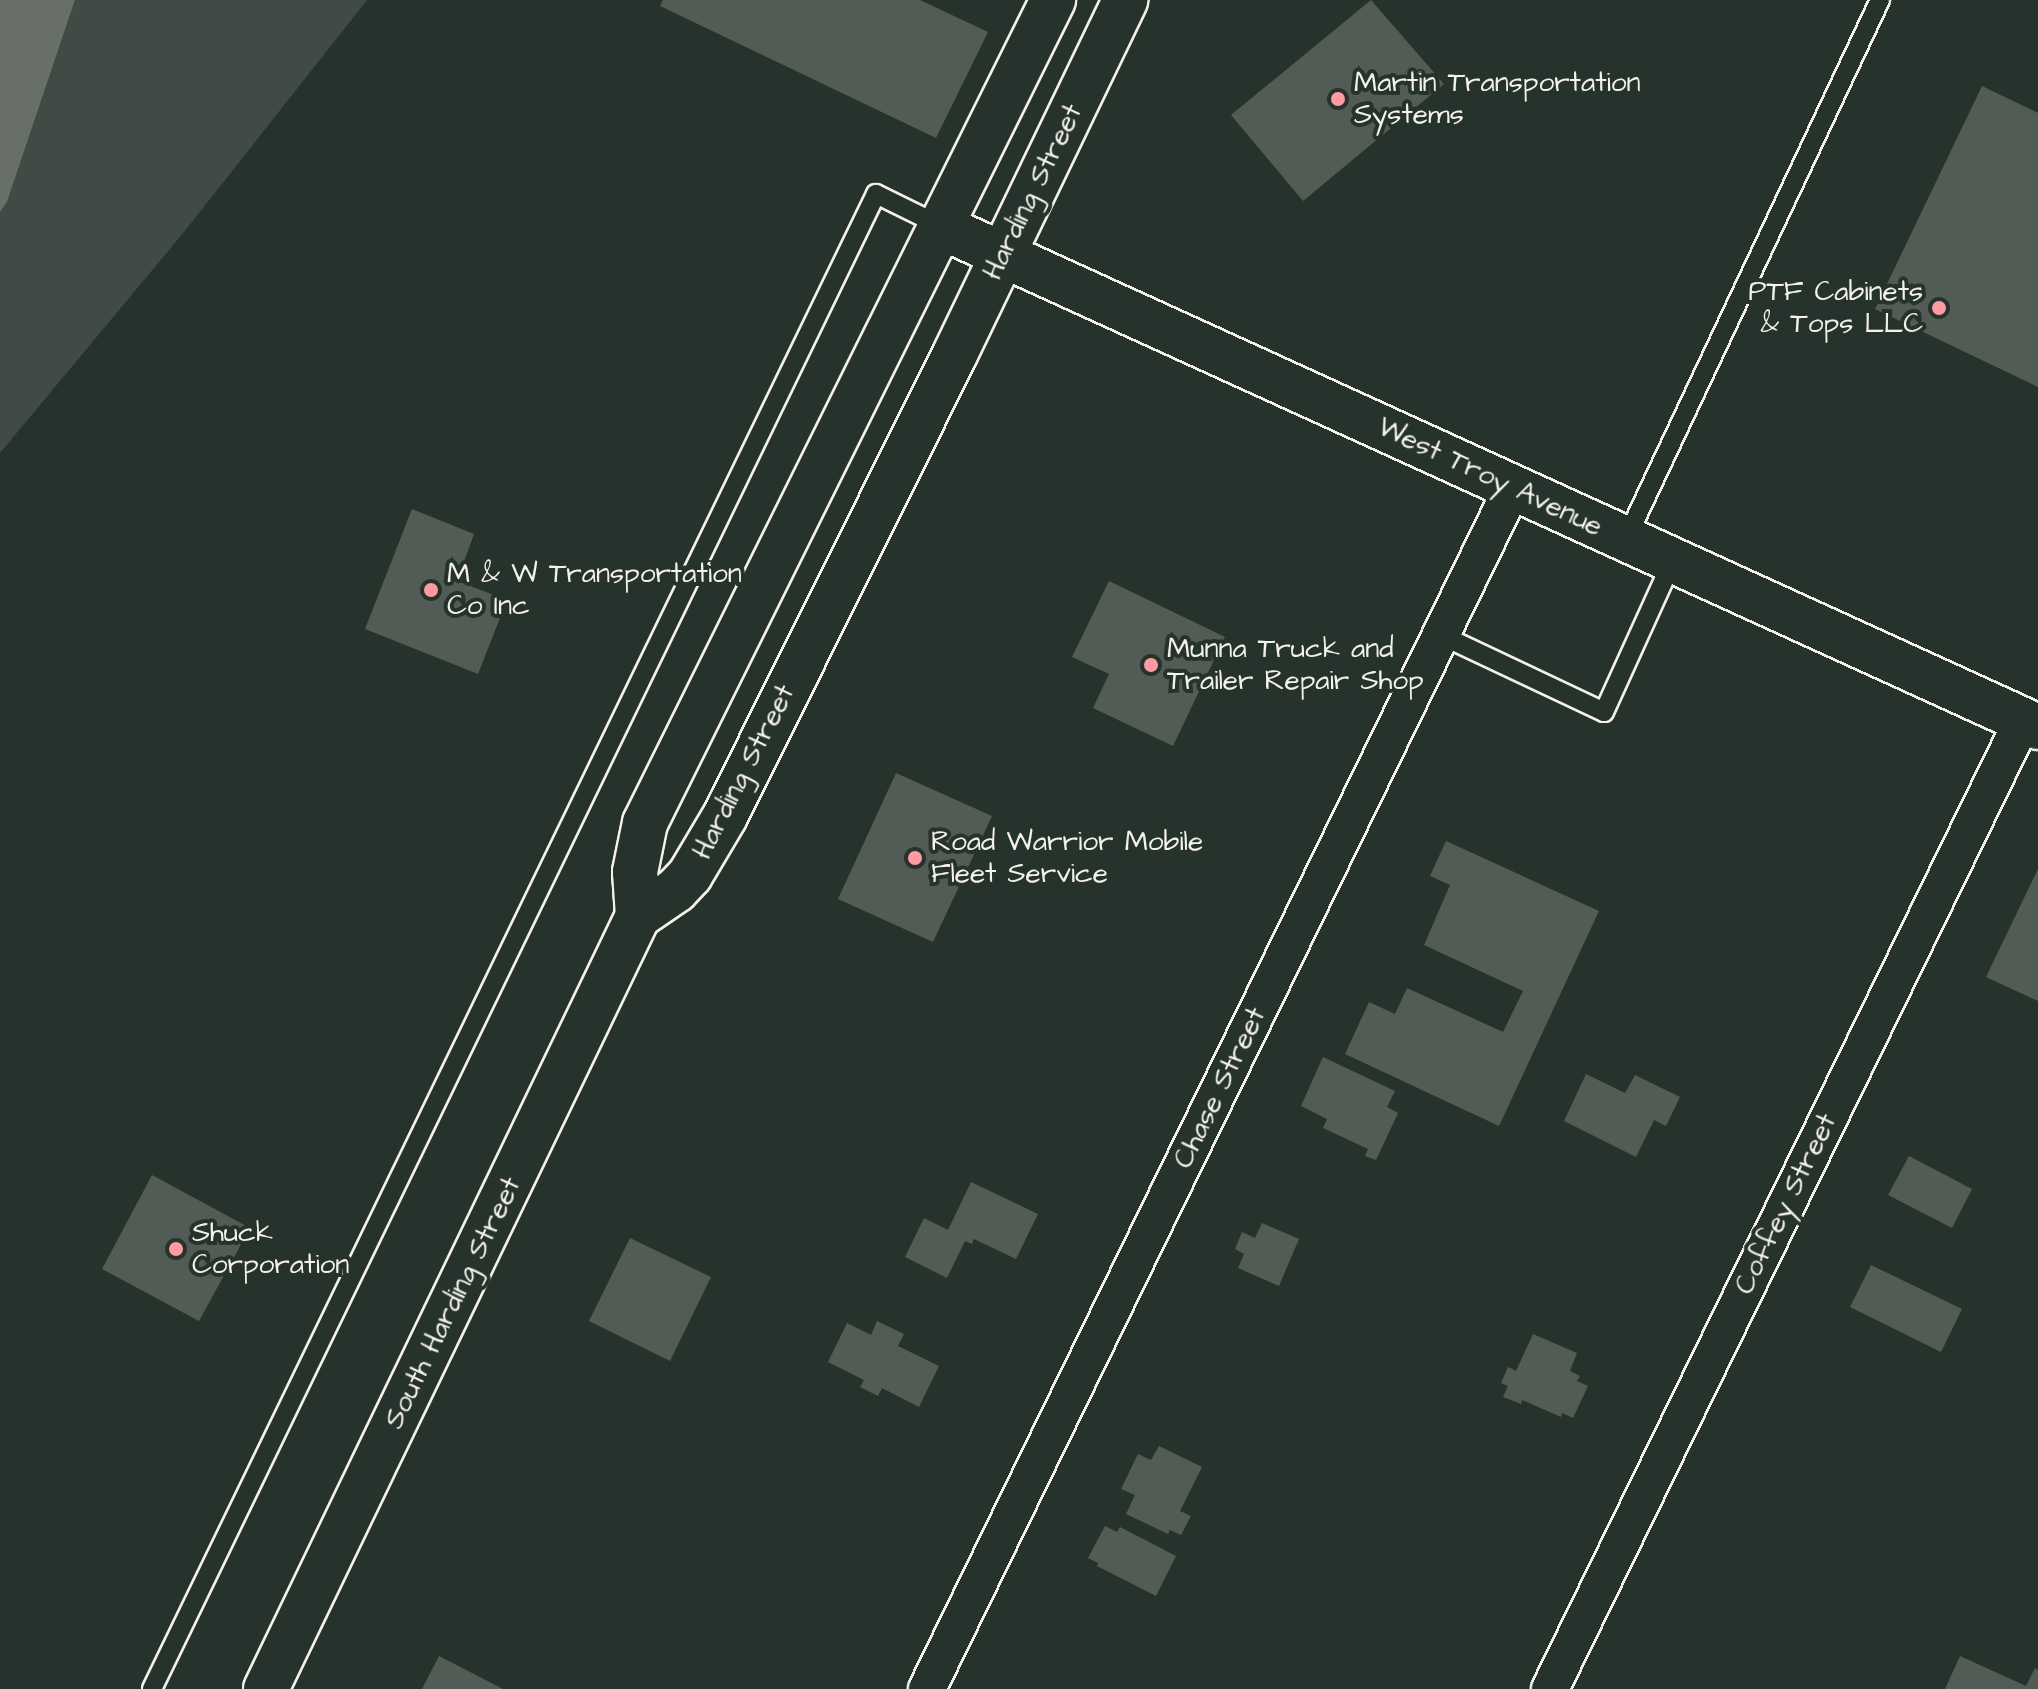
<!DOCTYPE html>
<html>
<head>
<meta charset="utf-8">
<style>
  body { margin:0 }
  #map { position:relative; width:2038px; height:1689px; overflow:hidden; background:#26332d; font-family:"Architects Daughter",sans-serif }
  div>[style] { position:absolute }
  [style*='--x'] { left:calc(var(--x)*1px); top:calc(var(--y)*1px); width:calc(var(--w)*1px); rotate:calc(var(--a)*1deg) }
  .green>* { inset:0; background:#414b45 }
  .water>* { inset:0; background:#676f68 }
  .building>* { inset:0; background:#525c55 }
  .roads { filter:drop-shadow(2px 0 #f4f1e8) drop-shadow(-2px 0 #f4f1e8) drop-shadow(0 2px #f4f1e8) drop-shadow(0 -2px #f4f1e8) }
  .lane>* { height:18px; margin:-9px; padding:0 9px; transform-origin:9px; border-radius:9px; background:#26332d }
  .street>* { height:36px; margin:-18px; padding:0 18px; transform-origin:18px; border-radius:18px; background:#26332d }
  .secondary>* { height:44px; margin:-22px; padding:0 22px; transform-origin:22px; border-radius:22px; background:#26332d }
  .primary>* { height:44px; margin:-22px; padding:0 22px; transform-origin:22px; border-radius:22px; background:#26332d }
  .dots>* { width:22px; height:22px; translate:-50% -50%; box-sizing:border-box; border:4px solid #26332d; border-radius:50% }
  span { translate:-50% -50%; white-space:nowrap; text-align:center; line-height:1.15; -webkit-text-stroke:8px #26332d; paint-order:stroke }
  .poi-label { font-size:28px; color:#f4f1e8 }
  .left { translate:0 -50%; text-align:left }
  .right { translate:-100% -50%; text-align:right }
  .street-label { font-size:28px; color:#f4f1e8 }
</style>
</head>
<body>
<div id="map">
  <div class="green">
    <div style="clip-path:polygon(75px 0,367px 0,184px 232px,0 453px,0 212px,7px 202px)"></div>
  </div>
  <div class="water">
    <div style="clip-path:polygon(0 0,75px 0,7px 202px,0 212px)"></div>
  </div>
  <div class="building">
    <div style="clip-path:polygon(663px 0,920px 0,988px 32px,936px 138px,660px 6px)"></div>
    <div style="clip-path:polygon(1371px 0,1444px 84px,1303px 201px,1231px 115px)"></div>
    <div style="clip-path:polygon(1982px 86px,2038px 113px,2038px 387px,1875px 309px)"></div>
    <div style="clip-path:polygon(412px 509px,474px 534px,457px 581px,507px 600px,478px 674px,365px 629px)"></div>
    <div style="clip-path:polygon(1109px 581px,1225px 637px,1173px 746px,1093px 708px,1109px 674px,1072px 657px)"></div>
    <div style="clip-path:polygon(896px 773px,992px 816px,933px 942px,838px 899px)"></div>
    <div style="clip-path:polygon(1446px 841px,1599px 911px,1499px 1126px,1345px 1054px,1369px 1002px,1395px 1014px,1407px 988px,1503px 1032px,1523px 991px,1424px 945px,1450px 885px,1430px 876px)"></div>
    <div style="clip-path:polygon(2038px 869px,2038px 1001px,1986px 977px)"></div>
    <div style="clip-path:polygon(1323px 1057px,1395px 1091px,1387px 1107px,1398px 1113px,1376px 1160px,1365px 1156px,1368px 1149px,1323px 1128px,1327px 1119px,1301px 1106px)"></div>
    <div style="clip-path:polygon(1586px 1074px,1625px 1093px,1635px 1075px,1680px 1097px,1666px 1126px,1654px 1120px,1636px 1157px,1564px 1121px)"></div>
    <div style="clip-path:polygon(1909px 1156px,1972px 1189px,1952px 1228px,1888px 1195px)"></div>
    <div style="clip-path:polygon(152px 1175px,250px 1228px,199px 1321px,102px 1269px)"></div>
    <div style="clip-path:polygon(971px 1182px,1038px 1214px,1016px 1259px,974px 1239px,972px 1244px,965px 1241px,947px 1278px,905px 1257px,924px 1218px,948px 1230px)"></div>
    <div style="clip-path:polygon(1262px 1223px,1299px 1239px,1279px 1286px,1238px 1268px,1244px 1254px,1235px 1249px,1242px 1232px,1255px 1238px)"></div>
    <div style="clip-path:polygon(630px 1238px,711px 1277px,670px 1361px,589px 1321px)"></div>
    <div style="clip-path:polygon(1871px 1265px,1962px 1309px,1941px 1352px,1850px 1307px)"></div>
    <div style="clip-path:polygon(877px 1321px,904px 1334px,898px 1346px,939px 1366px,919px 1407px,882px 1388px,878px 1396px,860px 1387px,864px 1380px,828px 1362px,847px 1323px,871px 1335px)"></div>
    <div style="clip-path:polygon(1533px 1334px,1577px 1353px,1570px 1371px,1580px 1376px,1577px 1381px,1588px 1386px,1573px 1418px,1562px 1413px,1561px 1417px,1522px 1400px,1521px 1404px,1503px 1397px,1508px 1386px,1501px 1383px,1508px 1367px,1516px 1371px)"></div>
    <div style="clip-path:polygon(1159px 1446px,1202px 1467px,1180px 1511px,1191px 1516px,1181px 1535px,1170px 1530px,1168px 1534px,1126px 1514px,1135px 1495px,1121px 1489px,1138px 1454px,1151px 1460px)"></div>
    <div style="clip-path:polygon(1105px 1526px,1117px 1532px,1120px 1527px,1176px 1556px,1156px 1596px,1097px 1566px,1098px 1563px,1088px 1558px)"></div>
    <div style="clip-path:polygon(439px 1656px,503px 1689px,422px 1689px)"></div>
    <div style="clip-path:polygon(1960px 1656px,2026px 1686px,2035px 1668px,2038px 1670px,2038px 1689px,1945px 1689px)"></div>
  </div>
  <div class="roads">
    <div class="lane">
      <div style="--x:1626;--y:539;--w:596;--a:-64.77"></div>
      <div style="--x:1441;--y:635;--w:180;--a:25.3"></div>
      <div style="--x:1604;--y:712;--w:167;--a:-65.6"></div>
      <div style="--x:152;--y:1689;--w:1661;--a:-64.16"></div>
      <div style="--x:876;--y:194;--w:72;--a:26.2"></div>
    </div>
    <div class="street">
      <div style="--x:927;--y:1689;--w:1337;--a:-64.01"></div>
      <div style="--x:1550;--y:1689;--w:1078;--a:-63.98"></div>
    </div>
    <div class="secondary">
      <div style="--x:942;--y:227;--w:1205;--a:24.52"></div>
    </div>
    <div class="primary">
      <div style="--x:638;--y:916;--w:46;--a:-34.4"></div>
      <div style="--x:676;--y:890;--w:21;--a:-47"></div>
      <div style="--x:690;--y:875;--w:69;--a:-59.3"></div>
      <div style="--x:725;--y:816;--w:516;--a:-63.53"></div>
      <div style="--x:955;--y:354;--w:393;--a:-64.3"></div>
      <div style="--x:266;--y:1689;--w:858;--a:-64.3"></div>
      <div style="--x:638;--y:916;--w:44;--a:-93.9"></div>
      <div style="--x:635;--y:872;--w:50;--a:-78.5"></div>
      <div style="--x:645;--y:823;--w:919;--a:-63.63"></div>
    </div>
  </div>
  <div class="dots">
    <div style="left:1338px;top:99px;background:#ff9aa2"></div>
    <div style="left:1939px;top:308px;background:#ff9aa2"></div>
    <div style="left:431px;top:590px;background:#ff9aa2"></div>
    <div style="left:1151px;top:665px;background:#ff9aa2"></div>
    <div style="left:915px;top:858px;background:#ff9aa2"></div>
    <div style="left:176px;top:1249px;background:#ff9aa2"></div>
  </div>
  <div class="poi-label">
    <span class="left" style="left:1354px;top:99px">Martin Transportation<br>Systems</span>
    <span class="right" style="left:1923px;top:308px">PTF Cabinets<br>&amp; Tops LLC</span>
    <span class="left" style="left:447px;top:590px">M &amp; W Transportation<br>Co Inc</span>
    <span class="left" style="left:1167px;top:665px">Munna Truck and<br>Trailer Repair Shop</span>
    <span class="left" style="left:931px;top:858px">Road Warrior Mobile<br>Fleet Service</span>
    <span class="left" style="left:192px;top:1249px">Shuck<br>Corporation</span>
  </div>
  <div class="street-label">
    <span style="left:1033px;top:192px;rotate:-64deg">Harding Street</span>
    <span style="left:1490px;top:477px;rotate:25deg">West Troy Avenue</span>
    <span style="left:744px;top:772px;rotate:-63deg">Harding Street</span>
    <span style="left:1220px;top:1088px;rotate:-64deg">Chase Street</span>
    <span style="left:1786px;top:1204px;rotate:-64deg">Coffey Street</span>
    <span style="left:453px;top:1303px;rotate:-64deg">South Harding Street</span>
  </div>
</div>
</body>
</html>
